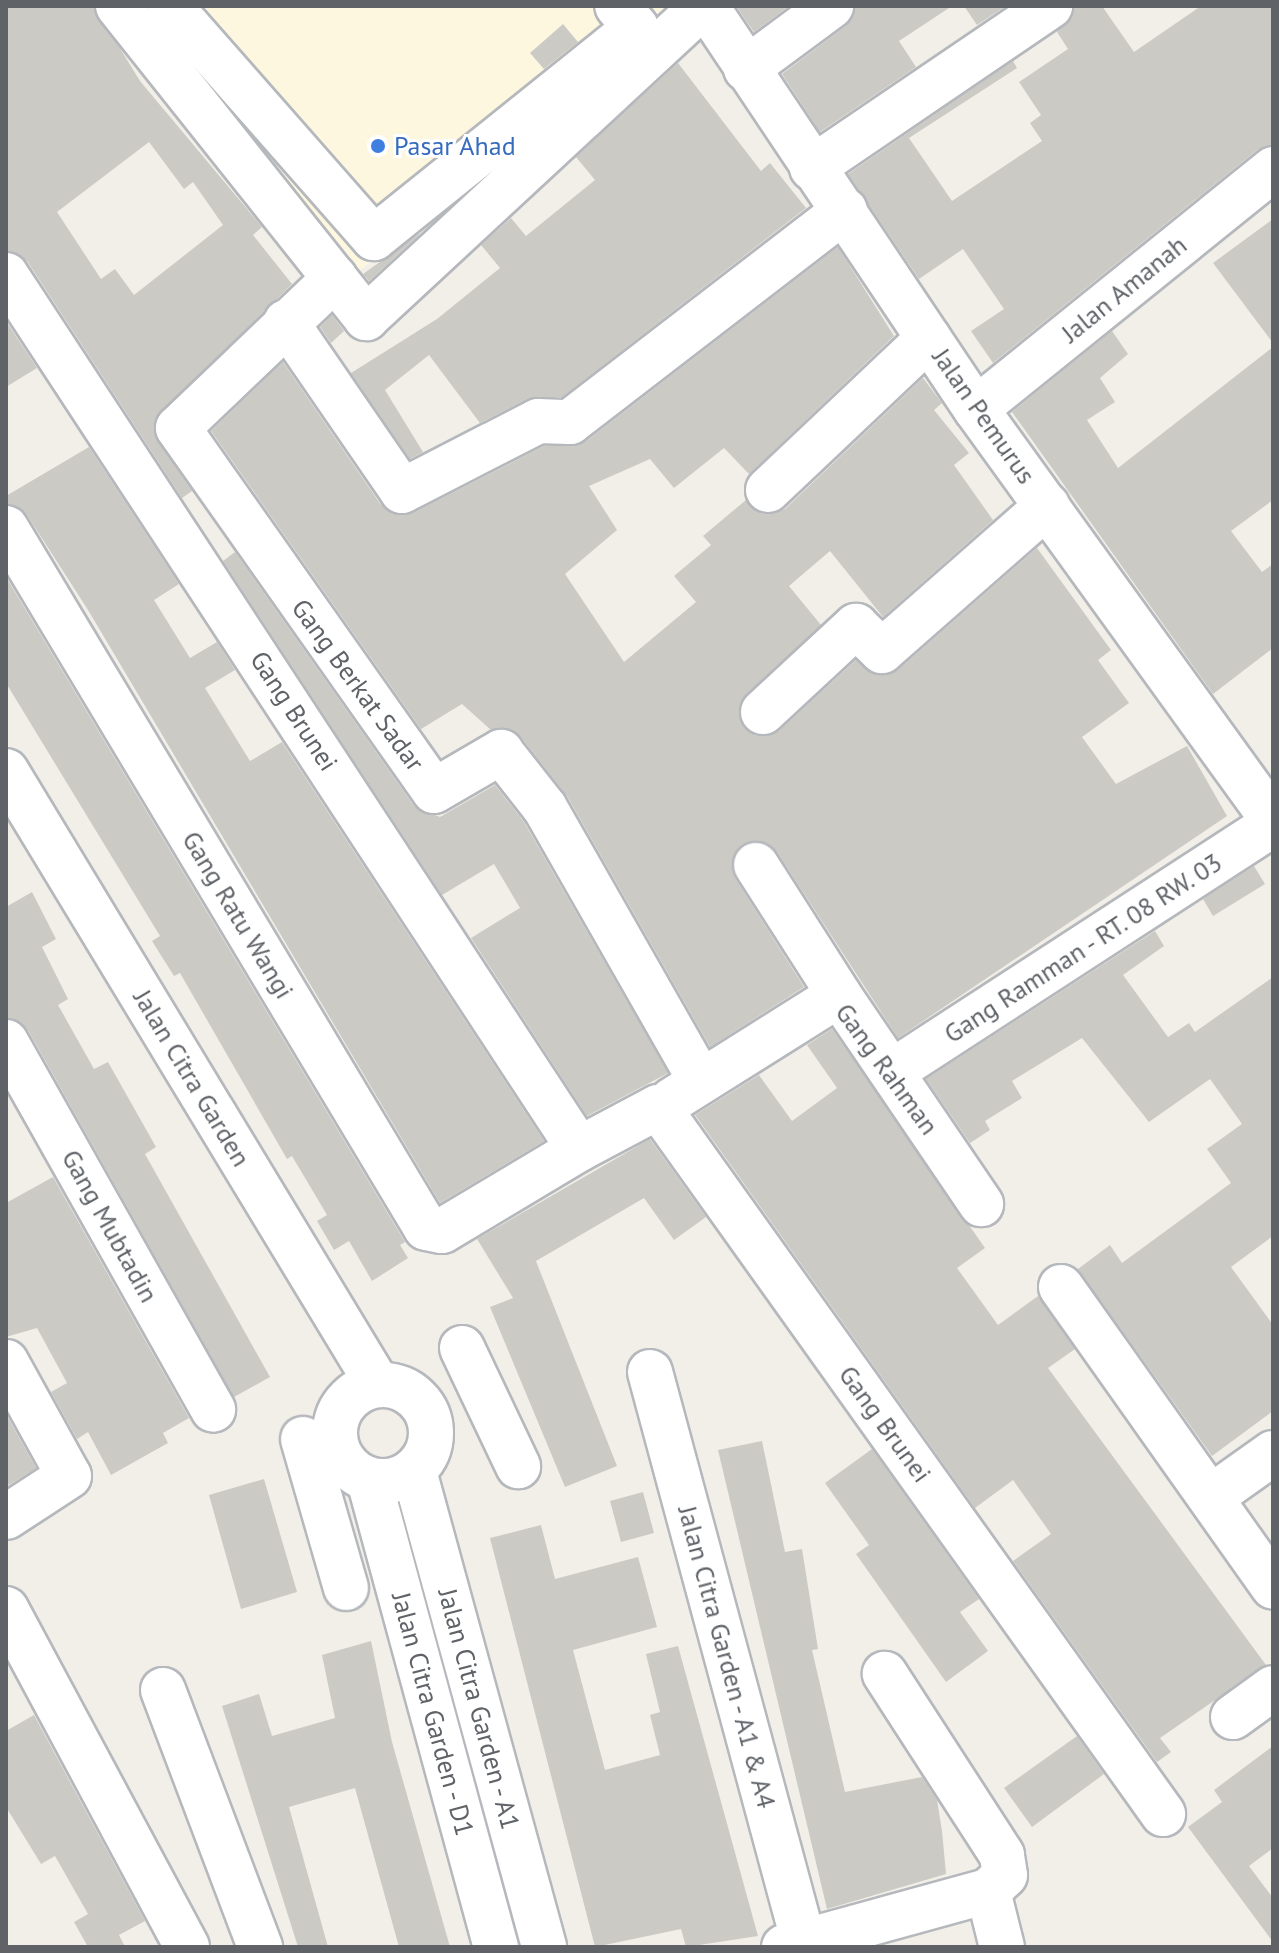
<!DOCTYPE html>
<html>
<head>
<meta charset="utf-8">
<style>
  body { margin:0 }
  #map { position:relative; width:1279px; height:1953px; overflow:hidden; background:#f1efe8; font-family:"PT Sans",sans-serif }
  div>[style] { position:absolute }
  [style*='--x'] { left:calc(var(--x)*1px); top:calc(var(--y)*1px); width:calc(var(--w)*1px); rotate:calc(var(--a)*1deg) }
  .commercial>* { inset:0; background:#fef7e0 }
  .building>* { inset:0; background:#cccac5 }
  .roads { filter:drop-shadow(2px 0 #b5b8bc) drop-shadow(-2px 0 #b5b8bc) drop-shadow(0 2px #b5b8bc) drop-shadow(0 -2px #b5b8bc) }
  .minor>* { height:44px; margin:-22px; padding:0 22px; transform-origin:22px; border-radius:22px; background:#fff }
  .minor>.ring { margin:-22px; padding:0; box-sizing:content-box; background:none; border:44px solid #fff; border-radius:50% }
  .dots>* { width:22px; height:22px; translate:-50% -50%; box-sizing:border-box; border:4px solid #fff; border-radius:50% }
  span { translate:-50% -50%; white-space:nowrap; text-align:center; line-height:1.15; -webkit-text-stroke:6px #fff; paint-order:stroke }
  .shop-label { font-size:26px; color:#366cbe }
  .left { translate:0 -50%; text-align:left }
  .street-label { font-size:26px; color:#5f6368 }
  .frame { position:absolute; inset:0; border:8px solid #5f6368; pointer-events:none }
</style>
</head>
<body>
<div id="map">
  <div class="commercial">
    <div style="clip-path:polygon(131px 6px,662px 6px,669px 15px,352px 277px)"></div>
  </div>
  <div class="building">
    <div style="clip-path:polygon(evenodd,6px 6px,94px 6px,140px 81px,262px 227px,253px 235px,292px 284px,155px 419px,158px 442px,192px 491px,182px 498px,27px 261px,6px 250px,6px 6px,149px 142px,184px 189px,193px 182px,223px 225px,134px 295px,115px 269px,101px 279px,57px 212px,149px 142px)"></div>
    <div style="clip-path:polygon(736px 6px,789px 6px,754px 32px)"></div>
    <div style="clip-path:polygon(856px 6px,952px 6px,899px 41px,916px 67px,820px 132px,782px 74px,846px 26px)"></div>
    <div style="clip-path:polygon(964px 6px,1006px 6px,977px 25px)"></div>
    <div style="clip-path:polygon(1075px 6px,1102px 6px,1134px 52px,1201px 6px,1273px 6px,1273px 145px,1257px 150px,993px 363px,971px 331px,1004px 309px,963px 249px,919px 279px,848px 174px,1013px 61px,1017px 68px,909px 138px,952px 201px,1042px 141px,1030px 123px,1041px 115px,1019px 82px,1068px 49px,1057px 32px)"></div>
    <div style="clip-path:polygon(563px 24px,578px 42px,544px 69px,530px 53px)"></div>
    <div style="clip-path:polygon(678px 63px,761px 171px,770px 163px,806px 208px,562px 397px,527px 399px,480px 423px,429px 355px,385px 390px,423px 452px,410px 459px,351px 373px,437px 319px,500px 268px,481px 245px,511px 218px,526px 236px,595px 180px,576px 157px)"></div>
    <div style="clip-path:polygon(1273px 219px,1273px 343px,1213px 263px)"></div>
    <div style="clip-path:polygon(419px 234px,420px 234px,369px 281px,363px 274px)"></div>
    <div style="clip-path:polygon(838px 247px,894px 336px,749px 474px,724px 448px,674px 488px,650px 459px,589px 486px,617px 530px,565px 574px,624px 662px,696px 602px,674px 576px,711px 545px,703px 536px,746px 500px,762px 514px,785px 509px,923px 378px,942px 403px,934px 410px,969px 453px,954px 465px,993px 520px,883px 617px,830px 551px,789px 586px,821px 625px,746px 694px,739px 717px,744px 728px,756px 736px,779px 731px,856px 660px,876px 675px,898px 670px,1037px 548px,1111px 650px,1098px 660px,1129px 703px,1082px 737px,1116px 784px,1187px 746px,1227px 816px,898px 1038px,777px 852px,767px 843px,743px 844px,734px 854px,735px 878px,804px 987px,710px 1047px,567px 796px,521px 737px,491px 730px,462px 704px,421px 729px,211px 431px,283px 362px,381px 505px,413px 513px,544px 446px,585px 442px)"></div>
    <div style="clip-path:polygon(332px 315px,344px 331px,331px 343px,320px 327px)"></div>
    <div style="clip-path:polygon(6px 321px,37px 368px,6px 387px)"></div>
    <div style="clip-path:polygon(1112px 331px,1128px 354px,1100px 378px,1115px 402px,1087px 420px,1118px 468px,1273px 347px,1273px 500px,1231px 531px,1262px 572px,1273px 564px,1273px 648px,1213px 694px,1012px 412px)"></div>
    <div style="clip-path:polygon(89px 447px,179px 584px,154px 600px,190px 658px,217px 642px,235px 670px,205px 688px,250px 761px,282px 742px,544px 1141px,440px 1203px,88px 610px,27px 515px,6px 503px,6px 496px)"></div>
    <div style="clip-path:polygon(235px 552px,414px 806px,440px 817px,495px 785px,524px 822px,668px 1073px,587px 1116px,471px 938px,520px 908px,494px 864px,442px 895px,223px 561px)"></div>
    <div style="clip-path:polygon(6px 577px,405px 1242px,400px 1245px,408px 1258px,372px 1281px,349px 1241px,334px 1250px,317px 1221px,327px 1215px,292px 1156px,287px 1159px,180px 973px,174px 976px,152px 941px,160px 936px,6px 683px)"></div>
    <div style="clip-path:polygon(1254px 866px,1265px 884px,1213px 916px,1203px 899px)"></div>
    <div style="clip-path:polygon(32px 892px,56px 939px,42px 947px,68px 999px,58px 1005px,94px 1069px,108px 1062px,156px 1147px,145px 1154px,270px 1377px,234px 1397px,28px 1030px,6px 1017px,6px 907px)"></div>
    <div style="clip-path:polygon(1155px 931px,1164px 946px,1123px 975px,1168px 1037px,1189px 1023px,1195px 1032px,1273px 977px,1273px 1236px,1231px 1267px,1273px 1325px,1273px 1411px,1212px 1456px,1078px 1269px,1110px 1245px,1122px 1263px,1231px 1183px,1207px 1149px,1242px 1124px,1210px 1079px,1149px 1122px,1082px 1038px,1012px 1081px,1022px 1098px,985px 1121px,990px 1130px,970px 1143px,926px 1079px)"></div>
    <div style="clip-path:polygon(832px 1029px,985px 1248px,957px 1268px,998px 1325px,1038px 1296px,1075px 1349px,1048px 1368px,1266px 1665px,1160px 1738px,1171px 1752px,1157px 1762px,1013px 1561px,1051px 1534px,1013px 1480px,975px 1508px,695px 1115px,759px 1075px,792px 1121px,837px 1088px,807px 1045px)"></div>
    <div style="clip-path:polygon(650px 1139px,706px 1217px,674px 1240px,644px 1198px,536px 1261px,617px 1466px,565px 1487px,490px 1307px,513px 1298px,477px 1239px)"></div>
    <div style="clip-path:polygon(53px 1177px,189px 1418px,163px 1433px,168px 1443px,111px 1475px,88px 1432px,77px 1439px,51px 1392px,67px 1383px,37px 1328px,6px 1337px,6px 1203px)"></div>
    <div style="clip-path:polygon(6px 1414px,36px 1468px,9px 1485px,6px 1480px)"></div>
    <div style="clip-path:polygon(762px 1441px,785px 1552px,802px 1549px,818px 1649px,812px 1650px,845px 1792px,922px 1777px,937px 1800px,942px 1831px,946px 1874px,827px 1909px,718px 1450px)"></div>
    <div style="clip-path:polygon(872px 1449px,979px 1599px,960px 1612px,988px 1651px,946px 1682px,856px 1554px,869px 1545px,825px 1483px)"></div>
    <div style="clip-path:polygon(264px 1479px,297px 1592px,241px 1609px,209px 1495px)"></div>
    <div style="clip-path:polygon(643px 1492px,654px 1533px,621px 1542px,610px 1501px)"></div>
    <div style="clip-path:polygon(541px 1525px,555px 1579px,638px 1557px,657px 1627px,573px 1650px,605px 1770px,660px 1755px,650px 1715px,660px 1712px,646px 1654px,678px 1646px,758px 1936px,686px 1947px,681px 1929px,595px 1947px,490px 1538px)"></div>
    <div style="clip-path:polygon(371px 1641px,392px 1742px,450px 1947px,399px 1947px,355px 1788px,289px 1807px,328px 1947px,298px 1947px,222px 1706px,259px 1694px,272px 1736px,335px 1718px,322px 1655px)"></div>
    <div style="clip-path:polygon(34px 1715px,145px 1921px,119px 1935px,125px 1947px,88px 1947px,74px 1922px,88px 1914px,55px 1856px,41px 1864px,6px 1807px,6px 1731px)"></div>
    <div style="clip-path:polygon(1077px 1736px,1104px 1774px,1032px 1827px,1004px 1788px)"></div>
    <div style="clip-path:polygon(1273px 1746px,1273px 1848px,1249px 1866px,1273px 1898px,1273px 1942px,1188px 1827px,1222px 1802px,1214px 1790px)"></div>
  </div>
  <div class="roads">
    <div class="minor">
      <div style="--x:118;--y:6;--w:399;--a:51.5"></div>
      <div style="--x:366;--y:318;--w:459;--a:-42.8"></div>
      <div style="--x:170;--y:6;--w:309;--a:48.7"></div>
      <div style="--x:374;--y:238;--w:336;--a:-38.8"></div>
      <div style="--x:636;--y:27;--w:28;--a:-132"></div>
      <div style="--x:706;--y:6;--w:485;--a:56.2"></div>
      <div style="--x:976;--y:409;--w:507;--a:54.15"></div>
      <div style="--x:746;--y:69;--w:106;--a:-36.5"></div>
      <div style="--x:812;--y:168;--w:288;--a:-34.2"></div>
      <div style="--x:6;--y:275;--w:1045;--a:56.75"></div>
      <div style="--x:579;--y:1149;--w:89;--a:-28"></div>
      <div style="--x:658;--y:1107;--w:869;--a:54.46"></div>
      <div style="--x:335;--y:278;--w:217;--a:136.3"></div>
      <div style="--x:178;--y:428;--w:444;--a:54.8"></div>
      <div style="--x:434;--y:791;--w:78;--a:-30.2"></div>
      <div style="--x:501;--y:752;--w:71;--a:51.8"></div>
      <div style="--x:545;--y:808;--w:301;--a:60.3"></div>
      <div style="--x:286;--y:322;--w:205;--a:55.5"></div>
      <div style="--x:402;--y:491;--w:153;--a:-27.2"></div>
      <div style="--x:538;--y:421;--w:32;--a:2"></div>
      <div style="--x:570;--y:422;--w:347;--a:-37.6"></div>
      <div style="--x:976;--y:409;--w:382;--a:-38.9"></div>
      <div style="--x:768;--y:490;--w:221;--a:-43.4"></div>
      <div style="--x:6;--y:528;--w:816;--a:59.04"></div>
      <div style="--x:426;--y:1228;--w:16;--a:11"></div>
      <div style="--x:442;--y:1231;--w:160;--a:-30.9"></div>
      <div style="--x:763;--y:712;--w:127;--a:-42.8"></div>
      <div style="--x:856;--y:626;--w:36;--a:44"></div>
      <div style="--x:882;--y:651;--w:220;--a:-41.3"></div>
      <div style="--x:6;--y:771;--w:718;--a:58.79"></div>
      <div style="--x:756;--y:865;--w:154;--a:57.4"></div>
      <div style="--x:6;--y:1042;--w:422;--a:60.6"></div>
      <div style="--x:893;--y:1071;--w:453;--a:-33"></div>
      <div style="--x:672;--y:1100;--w:197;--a:-32.2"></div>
      <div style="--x:839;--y:995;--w:253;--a:55.8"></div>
      <div style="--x:1061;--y:1287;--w:367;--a:54.7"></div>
      <div style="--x:462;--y:1348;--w:131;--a:64.6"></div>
      <div style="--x:6;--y:1362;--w:130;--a:61.1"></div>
      <div style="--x:69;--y:1476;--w:75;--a:146.9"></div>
      <div style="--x:650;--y:1372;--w:596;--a:74.91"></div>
      <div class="ring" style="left:335px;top:1385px;width:52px;height:52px"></div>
      <div style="--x:303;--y:1439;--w:155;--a:73.9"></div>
      <div style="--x:414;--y:1471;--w:493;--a:74.7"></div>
      <div style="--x:369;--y:1480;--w:484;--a:74.8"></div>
      <div style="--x:1211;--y:1497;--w:76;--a:-35.4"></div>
      <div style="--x:6;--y:1609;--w:383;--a:61.8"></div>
      <div style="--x:163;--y:1690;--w:275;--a:69.3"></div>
      <div style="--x:1233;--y:1717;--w:49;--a:-35.9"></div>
      <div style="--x:988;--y:1891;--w:58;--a:76"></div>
      <div style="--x:784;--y:1947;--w:212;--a:-15.4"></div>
      <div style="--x:988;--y:1891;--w:23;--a:-43"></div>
      <div style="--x:1005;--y:1875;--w:20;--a:-99"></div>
      <div style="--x:1002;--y:1855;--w:216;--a:-122.9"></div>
    </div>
  </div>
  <div class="dots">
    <div style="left:378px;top:146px;background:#3f7fe0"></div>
  </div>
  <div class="shop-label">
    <span class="left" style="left:394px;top:146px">Pasar Ahad</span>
  </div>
  <div class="street-label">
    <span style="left:1124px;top:289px;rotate:-39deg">Jalan Amanah</span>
    <span style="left:984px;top:416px;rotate:55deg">Jalan Pemurus</span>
    <span style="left:358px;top:685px;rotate:54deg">Gang Berkat Sadar</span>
    <span style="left:294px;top:711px;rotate:57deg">Gang Brunei</span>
    <span style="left:238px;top:915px;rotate:59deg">Gang Ratu Wangi</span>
    <span style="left:1083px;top:948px;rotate:-33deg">Gang Ramman - RT. 08 RW. 03</span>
    <span style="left:887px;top:1069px;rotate:54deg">Gang Rahman</span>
    <span style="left:192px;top:1078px;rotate:59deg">Jalan Citra Garden</span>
    <span style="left:110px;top:1226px;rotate:61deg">Gang Mubtadin</span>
    <span style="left:885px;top:1424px;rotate:54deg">Gang Brunei</span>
    <span style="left:727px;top:1657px;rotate:75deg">Jalan Citra Garden - A1 &amp; A4</span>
    <span style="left:479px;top:1709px;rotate:75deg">Jalan Citra Garden - A1</span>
    <span style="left:433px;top:1714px;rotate:75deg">Jalan Citra Garden - D1</span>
  </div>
  <div class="frame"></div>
</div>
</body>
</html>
